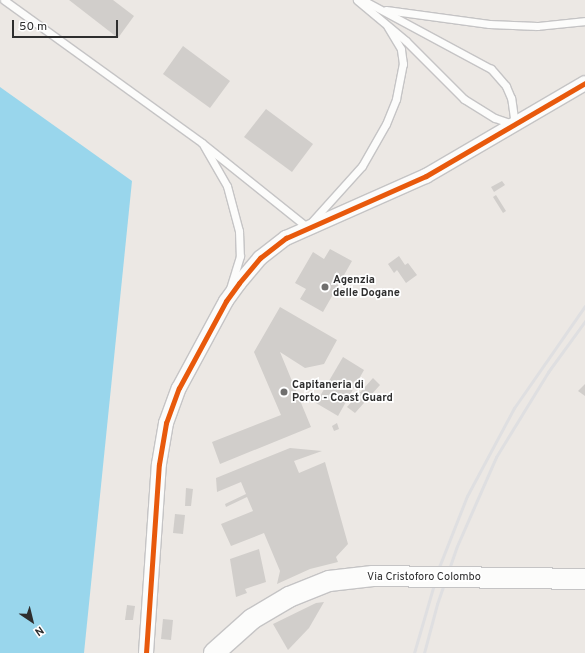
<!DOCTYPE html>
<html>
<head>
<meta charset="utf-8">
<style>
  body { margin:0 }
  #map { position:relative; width:585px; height:653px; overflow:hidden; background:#ece8e4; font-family:Overpass,sans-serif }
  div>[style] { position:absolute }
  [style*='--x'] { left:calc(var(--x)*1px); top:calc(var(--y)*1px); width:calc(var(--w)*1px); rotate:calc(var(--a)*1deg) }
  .water>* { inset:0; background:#99d6ec }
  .building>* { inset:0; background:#d1cecb }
  .roads { filter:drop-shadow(1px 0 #c5c4c5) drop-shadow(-1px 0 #c5c4c5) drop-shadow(0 1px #c5c4c5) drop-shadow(0 -1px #c5c4c5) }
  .service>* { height:7px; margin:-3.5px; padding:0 3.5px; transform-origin:3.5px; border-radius:3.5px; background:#fcfcfb }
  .minor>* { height:14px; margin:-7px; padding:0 7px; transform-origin:7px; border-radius:7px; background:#fcfcfb }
  .rail>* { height:3px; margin:-1.5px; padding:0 1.5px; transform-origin:1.5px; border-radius:1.5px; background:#dfdfe1 }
  .bridges { filter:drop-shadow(1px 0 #c5c4c5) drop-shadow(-1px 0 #c5c4c5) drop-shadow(0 1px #c5c4c5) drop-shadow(0 -1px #c5c4c5) }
  .secondary-bridge>* { height:20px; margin:-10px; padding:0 10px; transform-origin:10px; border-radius:10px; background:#fcfcfb }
  .cycleway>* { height:5px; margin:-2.5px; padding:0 2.5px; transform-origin:2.5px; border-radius:2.5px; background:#e8590c }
  .dots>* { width:11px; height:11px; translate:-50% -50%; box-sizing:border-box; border:2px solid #fff; border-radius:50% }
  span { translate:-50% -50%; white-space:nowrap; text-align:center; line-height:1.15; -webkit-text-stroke:3.5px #fff; paint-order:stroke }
  .poi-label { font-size:11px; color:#2e2e2e; font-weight:700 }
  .left { translate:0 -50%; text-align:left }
  .street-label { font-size:11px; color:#2e2e2e }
  .north { position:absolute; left:12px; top:601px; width:40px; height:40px; -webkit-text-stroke:3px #fff; paint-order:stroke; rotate:145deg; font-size:11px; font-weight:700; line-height:16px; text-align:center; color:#2e2e2e }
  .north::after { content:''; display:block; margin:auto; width:14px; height:18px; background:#2e2e2e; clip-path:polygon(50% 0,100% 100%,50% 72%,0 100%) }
  .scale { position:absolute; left:12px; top:20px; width:106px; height:18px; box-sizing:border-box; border:2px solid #2e2e2e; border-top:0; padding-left:5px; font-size:12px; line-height:14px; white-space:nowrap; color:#2e2e2e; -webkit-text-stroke:3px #fff; paint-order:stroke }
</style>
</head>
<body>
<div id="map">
  <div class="water">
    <div style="clip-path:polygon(0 87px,132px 181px,84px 653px,0 653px)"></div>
  </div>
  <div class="building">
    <div style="clip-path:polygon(69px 0,113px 0,134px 16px,118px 38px)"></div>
    <div style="clip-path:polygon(183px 46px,230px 81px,210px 108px,163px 74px)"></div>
    <div style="clip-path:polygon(266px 109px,313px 144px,292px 172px,244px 137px)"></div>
    <div style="clip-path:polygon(502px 181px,505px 185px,494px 192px,491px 187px)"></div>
    <div style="clip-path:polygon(496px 195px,506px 211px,503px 213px,493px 197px)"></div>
    <div style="clip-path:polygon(330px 249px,352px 261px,323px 312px,300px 299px,306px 289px,295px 283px,313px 252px,324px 259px)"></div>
    <div style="clip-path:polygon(399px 256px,405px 265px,408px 263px,417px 275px,406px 283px,397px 270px,394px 273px,388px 264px)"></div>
    <div style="clip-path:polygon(280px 307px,337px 340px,324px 364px,305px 368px,280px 352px,311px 427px,220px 464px,212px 442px,281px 415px,254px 352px)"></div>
    <div style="clip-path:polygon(343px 357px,364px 370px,338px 416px,316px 403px)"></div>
    <div style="clip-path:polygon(373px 378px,380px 385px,355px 413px,347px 407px)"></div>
    <div style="clip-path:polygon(585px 384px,585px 396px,578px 391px)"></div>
    <div style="clip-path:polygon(337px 423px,339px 429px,334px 431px,332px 426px)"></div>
    <div style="clip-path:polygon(290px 448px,322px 451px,294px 461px,299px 473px,325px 462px,348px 544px,336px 557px,338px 562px,310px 569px,277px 584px,280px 571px,264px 533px,231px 546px,221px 524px,253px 511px,247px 497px,226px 507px,225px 504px,246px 494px,241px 482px,217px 492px,216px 478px)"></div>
    <div style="clip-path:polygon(186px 488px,193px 489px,191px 506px,185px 506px)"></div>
    <div style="clip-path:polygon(175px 514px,185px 515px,183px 534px,173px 533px)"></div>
    <div style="clip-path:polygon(259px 549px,266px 582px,245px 589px,247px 593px,236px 597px,230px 559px)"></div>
    <div style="clip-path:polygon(324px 602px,309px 628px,288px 650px,273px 624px,316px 603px)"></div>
    <div style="clip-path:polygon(127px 605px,135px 606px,133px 620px,125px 620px)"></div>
    <div style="clip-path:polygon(163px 619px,173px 620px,171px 640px,161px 639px)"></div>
  </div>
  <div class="roads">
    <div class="service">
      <div style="--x:4;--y:0;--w:244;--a:35.8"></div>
      <div style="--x:202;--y:143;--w:134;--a:38.7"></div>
      <div style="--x:307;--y:227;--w:82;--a:-48"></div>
      <div style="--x:362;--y:166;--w:48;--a:-60.3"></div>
      <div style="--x:386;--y:124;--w:27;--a:-68"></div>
      <div style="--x:396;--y:99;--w:36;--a:-79"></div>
      <div style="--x:403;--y:64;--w:15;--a:-98"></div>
      <div style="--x:401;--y:49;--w:26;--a:-121"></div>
      <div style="--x:357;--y:0;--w:64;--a:39.9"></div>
      <div style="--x:406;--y:41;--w:82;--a:45"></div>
      <div style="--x:464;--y:99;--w:36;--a:32"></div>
      <div style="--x:495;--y:118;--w:21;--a:19"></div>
      <div style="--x:515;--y:125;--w:27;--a:-98"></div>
      <div style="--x:511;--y:98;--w:13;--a:-113"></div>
      <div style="--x:506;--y:86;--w:23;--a:-131"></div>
      <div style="--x:491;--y:69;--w:145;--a:-151.7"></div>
      <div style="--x:386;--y:10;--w:104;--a:7.7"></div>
      <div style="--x:489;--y:24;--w:48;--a:2.4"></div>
      <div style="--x:537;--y:26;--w:48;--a:-5.9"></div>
      <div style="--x:204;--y:146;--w:46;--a:60.1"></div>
      <div style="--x:227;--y:186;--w:47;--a:75.1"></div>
      <div style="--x:239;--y:231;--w:25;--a:88"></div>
      <div style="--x:240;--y:256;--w:34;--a:107"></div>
    </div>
    <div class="minor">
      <div style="--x:146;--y:653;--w:189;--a:-86.1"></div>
      <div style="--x:159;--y:464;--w:42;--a:-80.3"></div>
      <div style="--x:166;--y:423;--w:37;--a:-70"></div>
      <div style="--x:179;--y:388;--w:99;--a:-61.6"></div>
      <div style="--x:226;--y:301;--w:22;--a:-54"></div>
      <div style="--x:239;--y:283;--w:33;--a:-50"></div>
      <div style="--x:260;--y:258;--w:33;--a:-38"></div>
      <div style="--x:286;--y:238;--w:153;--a:-23.9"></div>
      <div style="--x:426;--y:176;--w:184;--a:-30.3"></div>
    </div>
  </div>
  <div class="rail">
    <div style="--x:414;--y:653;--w:90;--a:-73.8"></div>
    <div style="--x:439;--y:567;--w:76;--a:-68.5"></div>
    <div style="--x:467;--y:496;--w:100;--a:-61.9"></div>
    <div style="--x:514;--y:408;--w:124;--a:-55.2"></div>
    <div style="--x:424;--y:653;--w:51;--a:-75.1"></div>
    <div style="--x:437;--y:604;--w:61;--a:-71"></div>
    <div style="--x:457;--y:546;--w:97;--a:-66.3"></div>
    <div style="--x:496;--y:457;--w:100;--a:-58.5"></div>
    <div style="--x:548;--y:372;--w:63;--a:-54"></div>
  </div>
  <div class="bridges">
    <div class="secondary-bridge">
      <div style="--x:214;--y:653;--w:51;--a:-41.8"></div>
      <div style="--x:252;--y:619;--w:43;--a:-30.7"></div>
      <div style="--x:289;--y:597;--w:43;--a:-21.8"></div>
      <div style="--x:329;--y:581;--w:44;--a:-6.5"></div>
      <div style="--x:373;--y:576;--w:212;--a:0.8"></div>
    </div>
  </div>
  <div class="cycleway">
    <div style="--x:146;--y:653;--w:189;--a:-86.1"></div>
    <div style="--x:159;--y:464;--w:42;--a:-80.3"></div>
    <div style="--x:166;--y:423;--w:37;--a:-70"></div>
    <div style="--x:179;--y:388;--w:99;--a:-61.6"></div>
    <div style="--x:226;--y:301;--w:22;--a:-54"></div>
    <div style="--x:239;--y:283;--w:33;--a:-50"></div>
    <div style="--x:260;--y:258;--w:33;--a:-38"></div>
    <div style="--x:286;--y:238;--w:153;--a:-23.9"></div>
    <div style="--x:426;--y:176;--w:184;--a:-30.3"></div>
  </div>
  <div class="dots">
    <div style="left:325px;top:287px;background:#706f6e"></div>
    <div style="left:284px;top:392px;background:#706f6e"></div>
  </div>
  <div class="poi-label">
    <span class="left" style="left:333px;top:287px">Agenzia<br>delle Dogane</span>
    <span class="left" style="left:292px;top:392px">Capitaneria di<br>Porto - Coast Guard</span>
  </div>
  <div class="street-label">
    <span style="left:424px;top:577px">Via Cristoforo Colombo</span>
  </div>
  <div class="north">N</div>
  <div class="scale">50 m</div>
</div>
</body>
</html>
